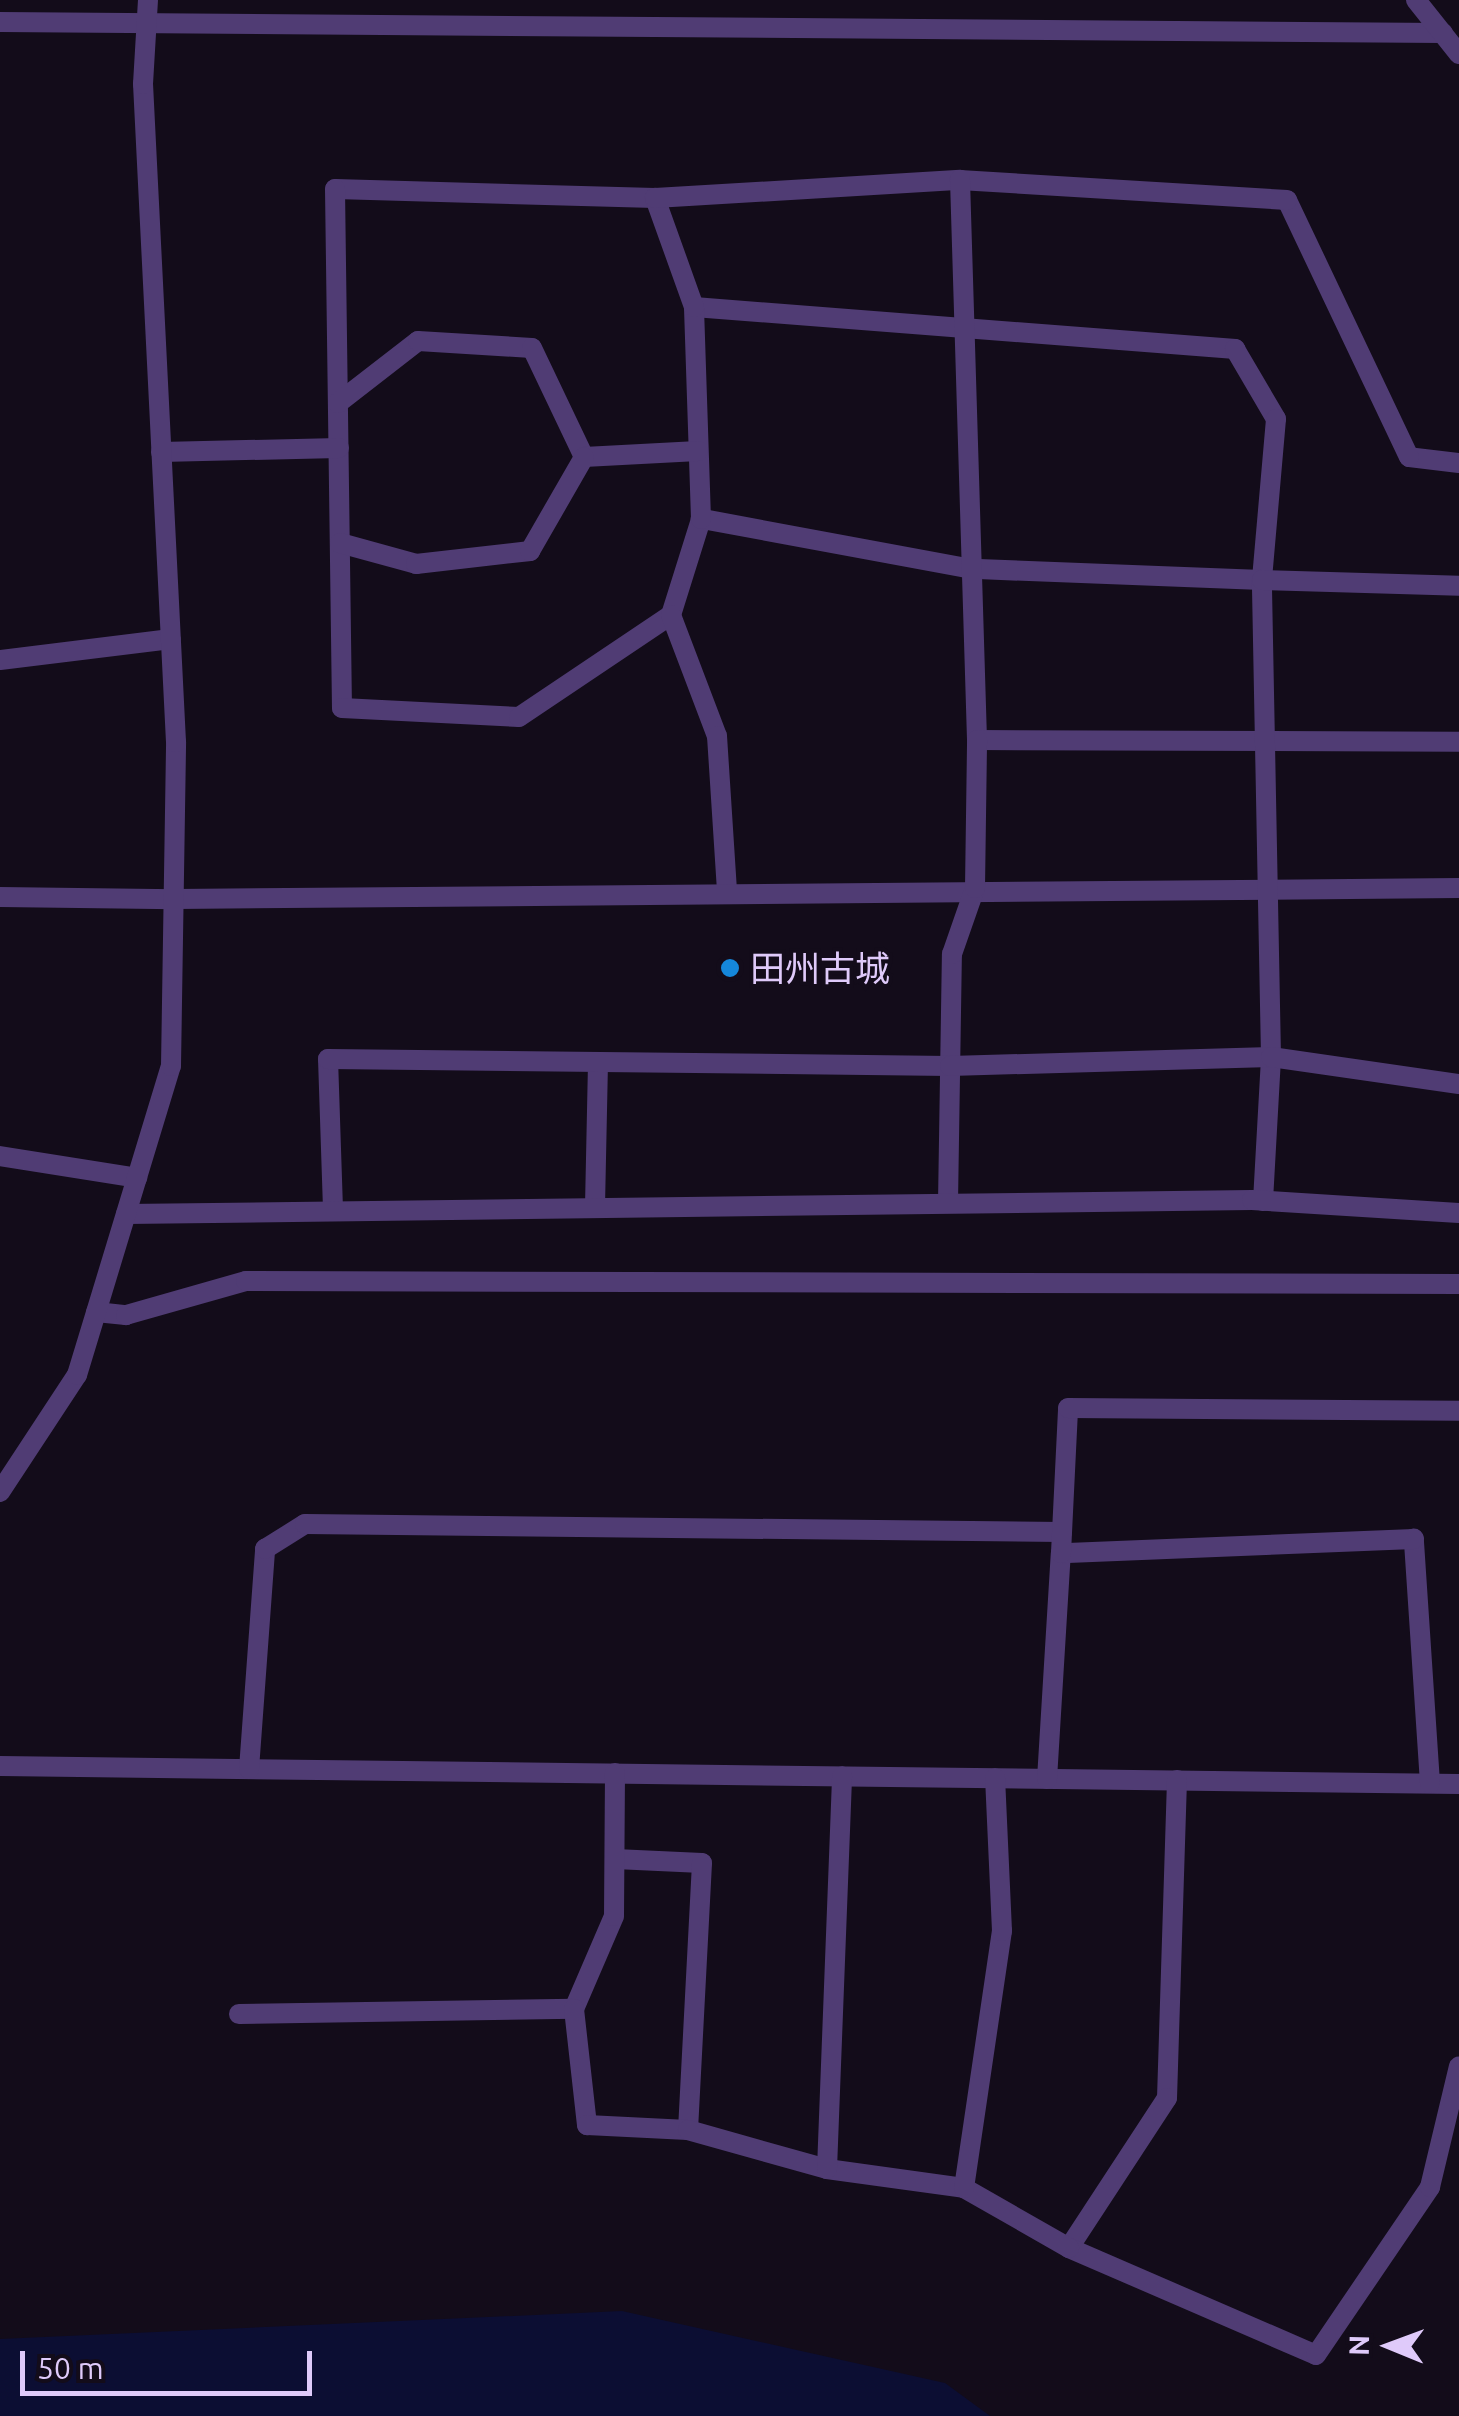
<!DOCTYPE html>
<html>
<head>
<meta charset="utf-8">
<style>
  body { margin:0 }
  #map { position:relative; width:1459px; height:2416px; overflow:hidden; background:#130c1a; font-family:Ubuntu,"Noto Sans SC",sans-serif }
  div>[style] { position:absolute }
  [style*='--x'] { left:calc(var(--x)*1px); top:calc(var(--y)*1px); width:calc(var(--w)*1px); rotate:calc(var(--a)*1deg) }
  .water>* { inset:0; background:#0c0e33 }
  .pedestrian>* { height:20px; margin:-10px; padding:0 10px; transform-origin:10px; border-radius:10px; background:#503c74 }
  .minor>* { height:20px; margin:-10px; padding:0 10px; transform-origin:10px; border-radius:10px; background:#503c74 }
  .tertiary>* { height:20px; margin:-10px; padding:0 10px; transform-origin:10px; border-radius:10px; background:#503c74 }
  .dots>* { width:28px; height:28px; translate:-50% -50%; box-sizing:border-box; border:5px solid #130c1a; border-radius:50% }
  span { translate:-50% -50%; white-space:nowrap; text-align:center; line-height:1.15; -webkit-text-stroke:8px #130c1a; paint-order:stroke }
  .poi-label { font-size:35px; color:#dfcafa }
  .left { translate:0 -50%; text-align:left }
  .north { position:absolute; left:1339px; top:2296px; width:100px; height:100px; -webkit-text-stroke:8px #130c1a; paint-order:stroke; rotate:271deg; font-size:28px; font-weight:700; line-height:40px; text-align:center; color:#dfcafa }
  .north::after { content:''; display:block; margin:auto; width:35px; height:45px; background:#dfcafa; clip-path:polygon(50% 0,100% 100%,50% 72%,0 100%) }
  .scale { position:absolute; left:20px; top:2351px; width:292px; height:45px; box-sizing:border-box; border:5px solid #dfcafa; border-top:0; padding-left:12px; font-size:30px; line-height:35px; white-space:nowrap; color:#dfcafa; -webkit-text-stroke:8px #130c1a; paint-order:stroke }
</style>
</head>
<body>
<div id="map">
  <div class="water">
    <div style="clip-path:polygon(622px 2311px,945px 2383px,990px 2416px,0 2416px,0 2339px)"></div>
  </div>
  <div class="pedestrian">
    <div style="--x:0;--y:660;--w:172;--a:-7"></div>
    <div style="--x:0;--y:897;--w:176;--a:0.7"></div>
    <div style="--x:0;--y:1156;--w:139;--a:9.1"></div>
  </div>
  <div class="minor">
    <div style="--x:0;--y:22;--w:1443;--a:0.44"></div>
    <div style="--x:655;--y:198;--w:320;--a:-178.4"></div>
    <div style="--x:335;--y:189;--w:519;--a:89.23"></div>
    <div style="--x:342;--y:708;--w:177;--a:2.9"></div>
    <div style="--x:519;--y:717;--w:183;--a:-33.9"></div>
    <div style="--x:671;--y:615;--w:101;--a:-72.6"></div>
    <div style="--x:694;--y:307;--w:543;--a:4.44"></div>
    <div style="--x:1235;--y:349;--w:81;--a:59.6"></div>
    <div style="--x:1276;--y:419;--w:162;--a:95"></div>
    <div style="--x:1262;--y:580;--w:290;--a:-177.8"></div>
    <div style="--x:972;--y:569;--w:276;--a:-169.5"></div>
    <div style="--x:701;--y:519;--w:212;--a:-91.9"></div>
    <div style="--x:694;--y:307;--w:116;--a:-109.7"></div>
    <div style="--x:655;--y:198;--w:306;--a:-3.4"></div>
    <div style="--x:338;--y:403;--w:101;--a:-37.8"></div>
    <div style="--x:418;--y:341;--w:114;--a:3.5"></div>
    <div style="--x:532;--y:348;--w:121;--a:64.5"></div>
    <div style="--x:584;--y:457;--w:114;--a:-3"></div>
    <div style="--x:161;--y:452;--w:178;--a:-1.3"></div>
    <div style="--x:1459;--y:463;--w:50;--a:-173.2"></div>
    <div style="--x:1409;--y:457;--w:284;--a:-115.4"></div>
    <div style="--x:1287;--y:200;--w:328;--a:-176.5"></div>
    <div style="--x:960;--y:180;--w:560;--a:88.26"></div>
    <div style="--x:977;--y:740;--w:482;--a:0.2"></div>
    <div style="--x:340;--y:543;--w:79;--a:15.4"></div>
    <div style="--x:416;--y:564;--w:115;--a:-6.5"></div>
    <div style="--x:530;--y:551;--w:108;--a:-60.1"></div>
    <div style="--x:671;--y:615;--w:129;--a:69.2"></div>
    <div style="--x:717;--y:736;--w:153;--a:86.3"></div>
    <div style="--x:176;--y:899;--w:1283;--a:-0.49"></div>
    <div style="--x:1263;--y:1201;--w:144;--a:-86.8"></div>
    <div style="--x:1271;--y:1057;--w:477;--a:-91.1"></div>
    <div style="--x:1262;--y:580;--w:197;--a:1.7"></div>
    <div style="--x:948;--y:1203;--w:249;--a:-89.1"></div>
    <div style="--x:952;--y:954;--w:70;--a:-70.8"></div>
    <div style="--x:975;--y:888;--w:148;--a:-89.2"></div>
    <div style="--x:595;--y:1206;--w:144;--a:-88.8"></div>
    <div style="--x:333;--y:1209;--w:150;--a:-91.9"></div>
    <div style="--x:328;--y:1059;--w:622;--a:0.64"></div>
    <div style="--x:950;--y:1066;--w:321;--a:-1.6"></div>
    <div style="--x:1271;--y:1057;--w:190;--a:8.2"></div>
    <div style="--x:126;--y:1214;--w:1126;--a:-0.71"></div>
    <div style="--x:1252;--y:1200;--w:207;--a:3.6"></div>
    <div style="--x:96;--y:1312;--w:30;--a:6"></div>
    <div style="--x:126;--y:1315;--w:125;--a:-15.8"></div>
    <div style="--x:246;--y:1281;--w:1213;--a:0.14"></div>
    <div style="--x:0;--y:1766;--w:1459;--a:0.71"></div>
    <div style="--x:249;--y:1769;--w:221;--a:-85.8"></div>
    <div style="--x:265;--y:1549;--w:47;--a:-32"></div>
    <div style="--x:305;--y:1524;--w:757;--a:0.61"></div>
    <div style="--x:1047;--y:1779;--w:226;--a:-86.5"></div>
    <div style="--x:1177;--y:1780;--w:318;--a:91.8"></div>
    <div style="--x:1167;--y:2098;--w:179;--a:123.2"></div>
    <div style="--x:1069;--y:2248;--w:269;--a:23.4"></div>
    <div style="--x:1316;--y:2355;--w:203;--a:-55.8"></div>
    <div style="--x:1430;--y:2187;--w:124;--a:-76.5"></div>
    <div style="--x:1430;--y:1783;--w:245;--a:-93.8"></div>
    <div style="--x:1414;--y:1539;--w:353;--a:177.7"></div>
    <div style="--x:1061;--y:1553;--w:145;--a:-87.2"></div>
    <div style="--x:1068;--y:1408;--w:391;--a:0.4"></div>
    <div style="--x:615;--y:1859;--w:87;--a:2.6"></div>
    <div style="--x:702;--y:1863;--w:267;--a:93"></div>
    <div style="--x:574;--y:2009;--w:101;--a:-66.7"></div>
    <div style="--x:614;--y:1916;--w:143;--a:-89.6"></div>
    <div style="--x:239;--y:2014;--w:335;--a:-0.9"></div>
    <div style="--x:574;--y:2009;--w:117;--a:83.6"></div>
    <div style="--x:587;--y:2125;--w:101;--a:2.8"></div>
    <div style="--x:688;--y:2130;--w:144;--a:15.7"></div>
    <div style="--x:827;--y:2169;--w:138;--a:7.9"></div>
    <div style="--x:964;--y:2188;--w:121;--a:29.7"></div>
    <div style="--x:827;--y:2169;--w:393;--a:-87.8"></div>
    <div style="--x:964;--y:2188;--w:260;--a:-81.6"></div>
    <div style="--x:1002;--y:1931;--w:153;--a:-92.6"></div>
  </div>
  <div class="tertiary">
    <div style="--x:1416;--y:0;--w:69;--a:51.5"></div>
    <div style="--x:0;--y:1492;--w:140;--a:-56.7"></div>
    <div style="--x:77;--y:1375;--w:323;--a:-73.1"></div>
    <div style="--x:171;--y:1066;--w:324;--a:-89.1"></div>
    <div style="--x:176;--y:742;--w:659;--a:-92.87"></div>
    <div style="--x:143;--y:84;--w:84;--a:-86.6"></div>
  </div>
  <div class="dots">
    <div style="left:730px;top:968px;background:#1587db"></div>
  </div>
  <div class="poi-label">
    <span class="left" style="left:750px;top:968px">田州古城</span>
  </div>
  <div class="north">N</div>
  <div class="scale">50 m</div>
</div>
</body>
</html>
